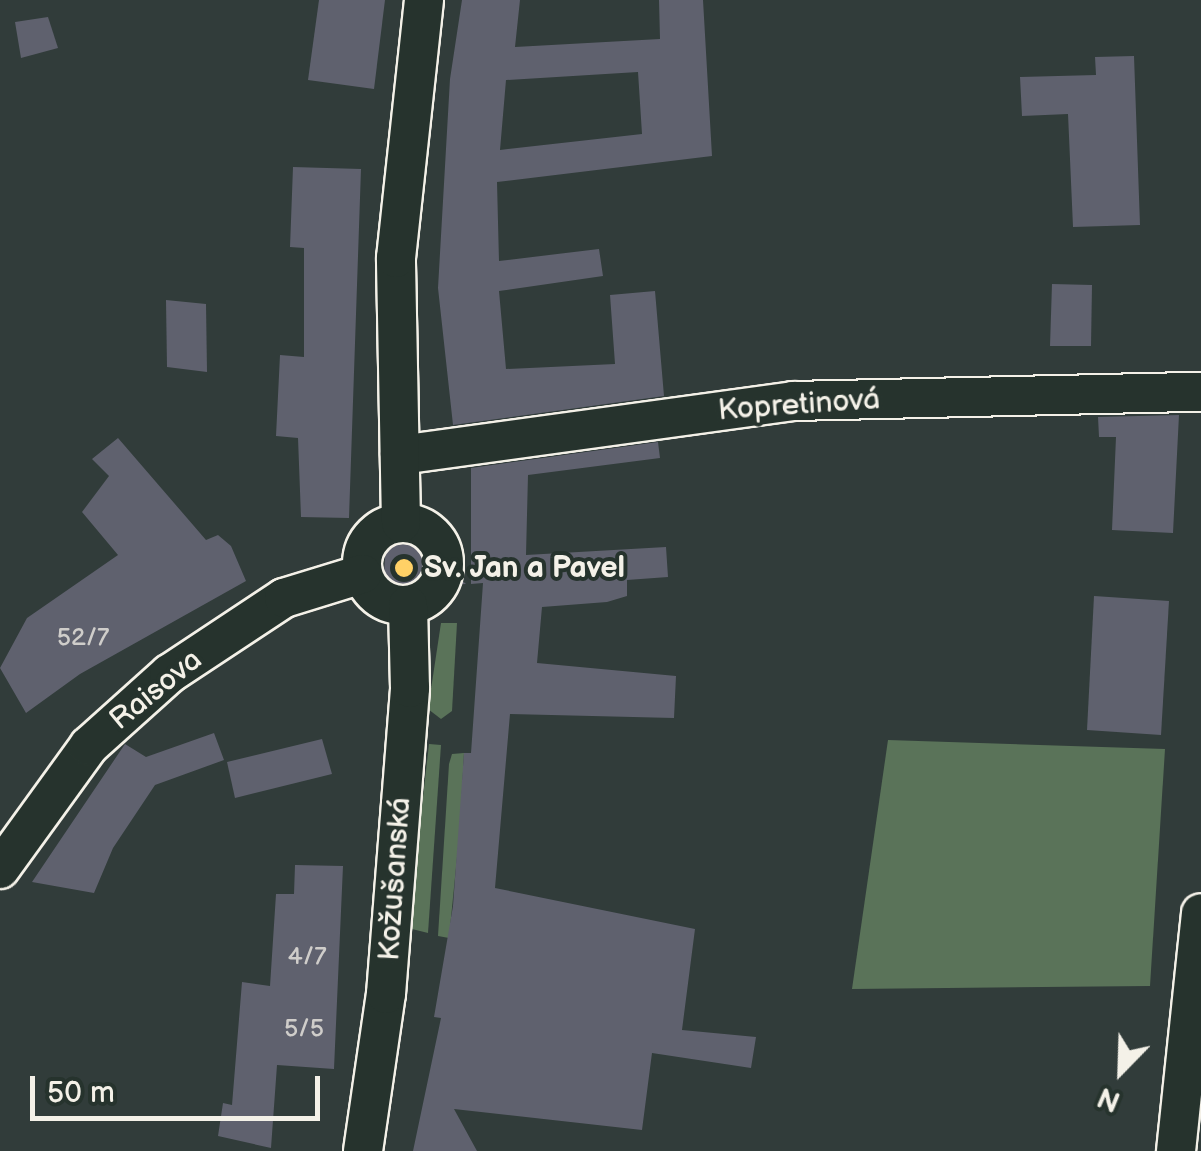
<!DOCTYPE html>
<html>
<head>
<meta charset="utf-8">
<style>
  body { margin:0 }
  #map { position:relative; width:1201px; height:1151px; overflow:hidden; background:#313c3a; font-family:"Balsamiq Sans",sans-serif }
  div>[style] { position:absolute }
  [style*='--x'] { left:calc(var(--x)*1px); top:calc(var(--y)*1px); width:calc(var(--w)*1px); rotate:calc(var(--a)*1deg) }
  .green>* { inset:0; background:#5a7359 }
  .building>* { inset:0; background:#5f616e }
  .roads { filter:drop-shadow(2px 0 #f4f1e8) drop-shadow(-2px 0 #f4f1e8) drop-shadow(0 2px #f4f1e8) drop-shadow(0 -2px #f4f1e8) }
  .street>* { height:38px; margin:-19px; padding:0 19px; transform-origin:19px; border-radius:19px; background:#26332d }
  .street>.ring { margin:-19px; padding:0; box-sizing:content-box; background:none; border:38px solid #26332d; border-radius:50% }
  .dots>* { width:28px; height:28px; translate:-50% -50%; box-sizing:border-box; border:5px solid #26332d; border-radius:50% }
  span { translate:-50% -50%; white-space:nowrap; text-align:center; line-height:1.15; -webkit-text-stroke:8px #26332d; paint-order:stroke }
  .number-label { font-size:25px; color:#cfcdca }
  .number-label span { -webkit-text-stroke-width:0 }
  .street-label { font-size:30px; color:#f4f1e8 }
  .poi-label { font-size:30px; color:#f4f1e8; font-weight:700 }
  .left { translate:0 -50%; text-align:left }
  .north { position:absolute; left:1071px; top:1021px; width:100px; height:100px; -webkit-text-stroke:8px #26332d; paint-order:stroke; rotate:203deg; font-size:28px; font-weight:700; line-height:40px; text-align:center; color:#f4f1e8 }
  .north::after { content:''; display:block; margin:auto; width:35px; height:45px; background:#f4f1e8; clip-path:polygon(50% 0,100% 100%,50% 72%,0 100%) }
  .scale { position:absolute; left:30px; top:1076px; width:290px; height:45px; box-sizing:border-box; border:5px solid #f4f1e8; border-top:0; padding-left:12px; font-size:30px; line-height:35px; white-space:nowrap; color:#f4f1e8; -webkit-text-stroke:8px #26332d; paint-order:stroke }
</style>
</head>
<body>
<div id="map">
  <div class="green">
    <div style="clip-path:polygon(441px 623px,457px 623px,452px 711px,441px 719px,428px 709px)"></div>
    <div style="clip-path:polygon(888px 740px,1165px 749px,1150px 986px,852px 989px)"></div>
    <div style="clip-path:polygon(429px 744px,441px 745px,428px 933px,412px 929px,409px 921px)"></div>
    <div style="clip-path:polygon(464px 753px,460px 827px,449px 938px,438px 936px,449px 764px,452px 754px)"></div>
  </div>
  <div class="building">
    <div style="clip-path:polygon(319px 0,385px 0,374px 89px,308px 80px)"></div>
    <div style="clip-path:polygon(evenodd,462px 0,520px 0,515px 47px,660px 39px,659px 0,703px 0,712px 156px,497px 182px,499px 261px,599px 249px,603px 276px,499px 291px,506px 369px,615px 364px,610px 295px,655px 291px,664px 396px,453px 425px,438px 288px,450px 79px,462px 0,638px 72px,642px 134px,500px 150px,506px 80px,638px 72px)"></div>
    <div style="clip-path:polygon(48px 17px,58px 48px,21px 58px,15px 22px)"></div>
    <div style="clip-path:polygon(1134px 56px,1140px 225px,1073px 227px,1068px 114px,1022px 116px,1020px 77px,1096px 75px,1095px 57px)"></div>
    <div style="clip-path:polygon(293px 167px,361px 169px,349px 518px,301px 517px,298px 438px,276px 436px,280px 355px,304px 357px,304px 248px,290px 247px)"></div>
    <div style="clip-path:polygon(1052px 284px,1092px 285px,1091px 346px,1050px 346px)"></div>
    <div style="clip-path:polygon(166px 300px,206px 304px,207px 372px,167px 367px)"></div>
    <div style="clip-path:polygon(1179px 415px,1173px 533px,1112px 530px,1116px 437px,1099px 437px,1098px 417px)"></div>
    <div style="clip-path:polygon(118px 438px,206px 540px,218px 535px,231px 546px,246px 581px,80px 674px,26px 713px,0 668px,27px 618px,118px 555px,82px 512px,109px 476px,92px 459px)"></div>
    <div style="clip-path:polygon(658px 442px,660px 458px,528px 475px,526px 555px,666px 547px,668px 577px,627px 580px,627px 596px,607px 602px,542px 607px,537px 663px,676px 676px,674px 718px,510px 714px,495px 888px,695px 929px,682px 1030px,756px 1037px,751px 1068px,652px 1053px,642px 1130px,454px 1109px,477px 1151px,413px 1151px,441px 1018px,434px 1017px,453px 906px,464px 753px,471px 753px,483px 583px,471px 584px,471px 468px)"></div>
    <div style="clip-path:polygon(416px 539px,466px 584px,383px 588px,386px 544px)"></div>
    <div style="clip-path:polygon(1094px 596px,1169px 601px,1161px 735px,1087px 730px)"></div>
    <div style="clip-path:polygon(214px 733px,224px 760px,155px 785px,113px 848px,94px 893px,32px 882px,125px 744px,146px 757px)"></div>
    <div style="clip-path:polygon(322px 739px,332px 774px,235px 798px,227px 762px)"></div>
    <div style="clip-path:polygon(295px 865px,343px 866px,334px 1069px,277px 1065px,271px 1148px,218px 1136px,223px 1103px,232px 1105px,242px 982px,270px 986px,276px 894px,294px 894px)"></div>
  </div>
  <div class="roads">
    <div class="street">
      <div style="--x:400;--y:455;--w:397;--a:-7.8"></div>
      <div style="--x:793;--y:401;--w:408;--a:-1.3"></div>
      <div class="ring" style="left:362px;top:523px;width:44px;height:44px"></div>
      <div style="--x:401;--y:523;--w:265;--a:-91.1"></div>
      <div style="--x:396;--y:258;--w:260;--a:-83.8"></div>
      <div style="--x:0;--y:869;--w:152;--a:-54.1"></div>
      <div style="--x:89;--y:746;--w:108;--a:-42"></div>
      <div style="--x:169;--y:674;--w:138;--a:-33.5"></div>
      <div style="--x:284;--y:598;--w:82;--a:-17.1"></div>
      <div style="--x:363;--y:1151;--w:159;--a:-81.7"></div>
      <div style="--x:386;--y:994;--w:307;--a:-85.5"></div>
      <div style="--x:410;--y:688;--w:83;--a:-91.4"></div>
      <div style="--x:1176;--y:1151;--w:239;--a:-84"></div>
    </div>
  </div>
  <div class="dots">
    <div style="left:404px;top:568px;background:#ffd166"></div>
  </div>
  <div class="number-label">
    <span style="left:83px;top:638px">52/7</span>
    <span style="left:307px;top:957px">4/7</span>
    <span style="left:304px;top:1029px">5/5</span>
  </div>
  <div class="street-label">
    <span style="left:799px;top:405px;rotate:-4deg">Kopretinová</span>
    <span style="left:156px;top:690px;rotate:-39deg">Raisova</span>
    <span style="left:395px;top:879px;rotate:-86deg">Kožušanská</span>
  </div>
  <div class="poi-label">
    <span class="left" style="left:424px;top:568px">Sv. Jan a Pavel</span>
  </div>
  <div class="north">N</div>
  <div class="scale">50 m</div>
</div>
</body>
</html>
